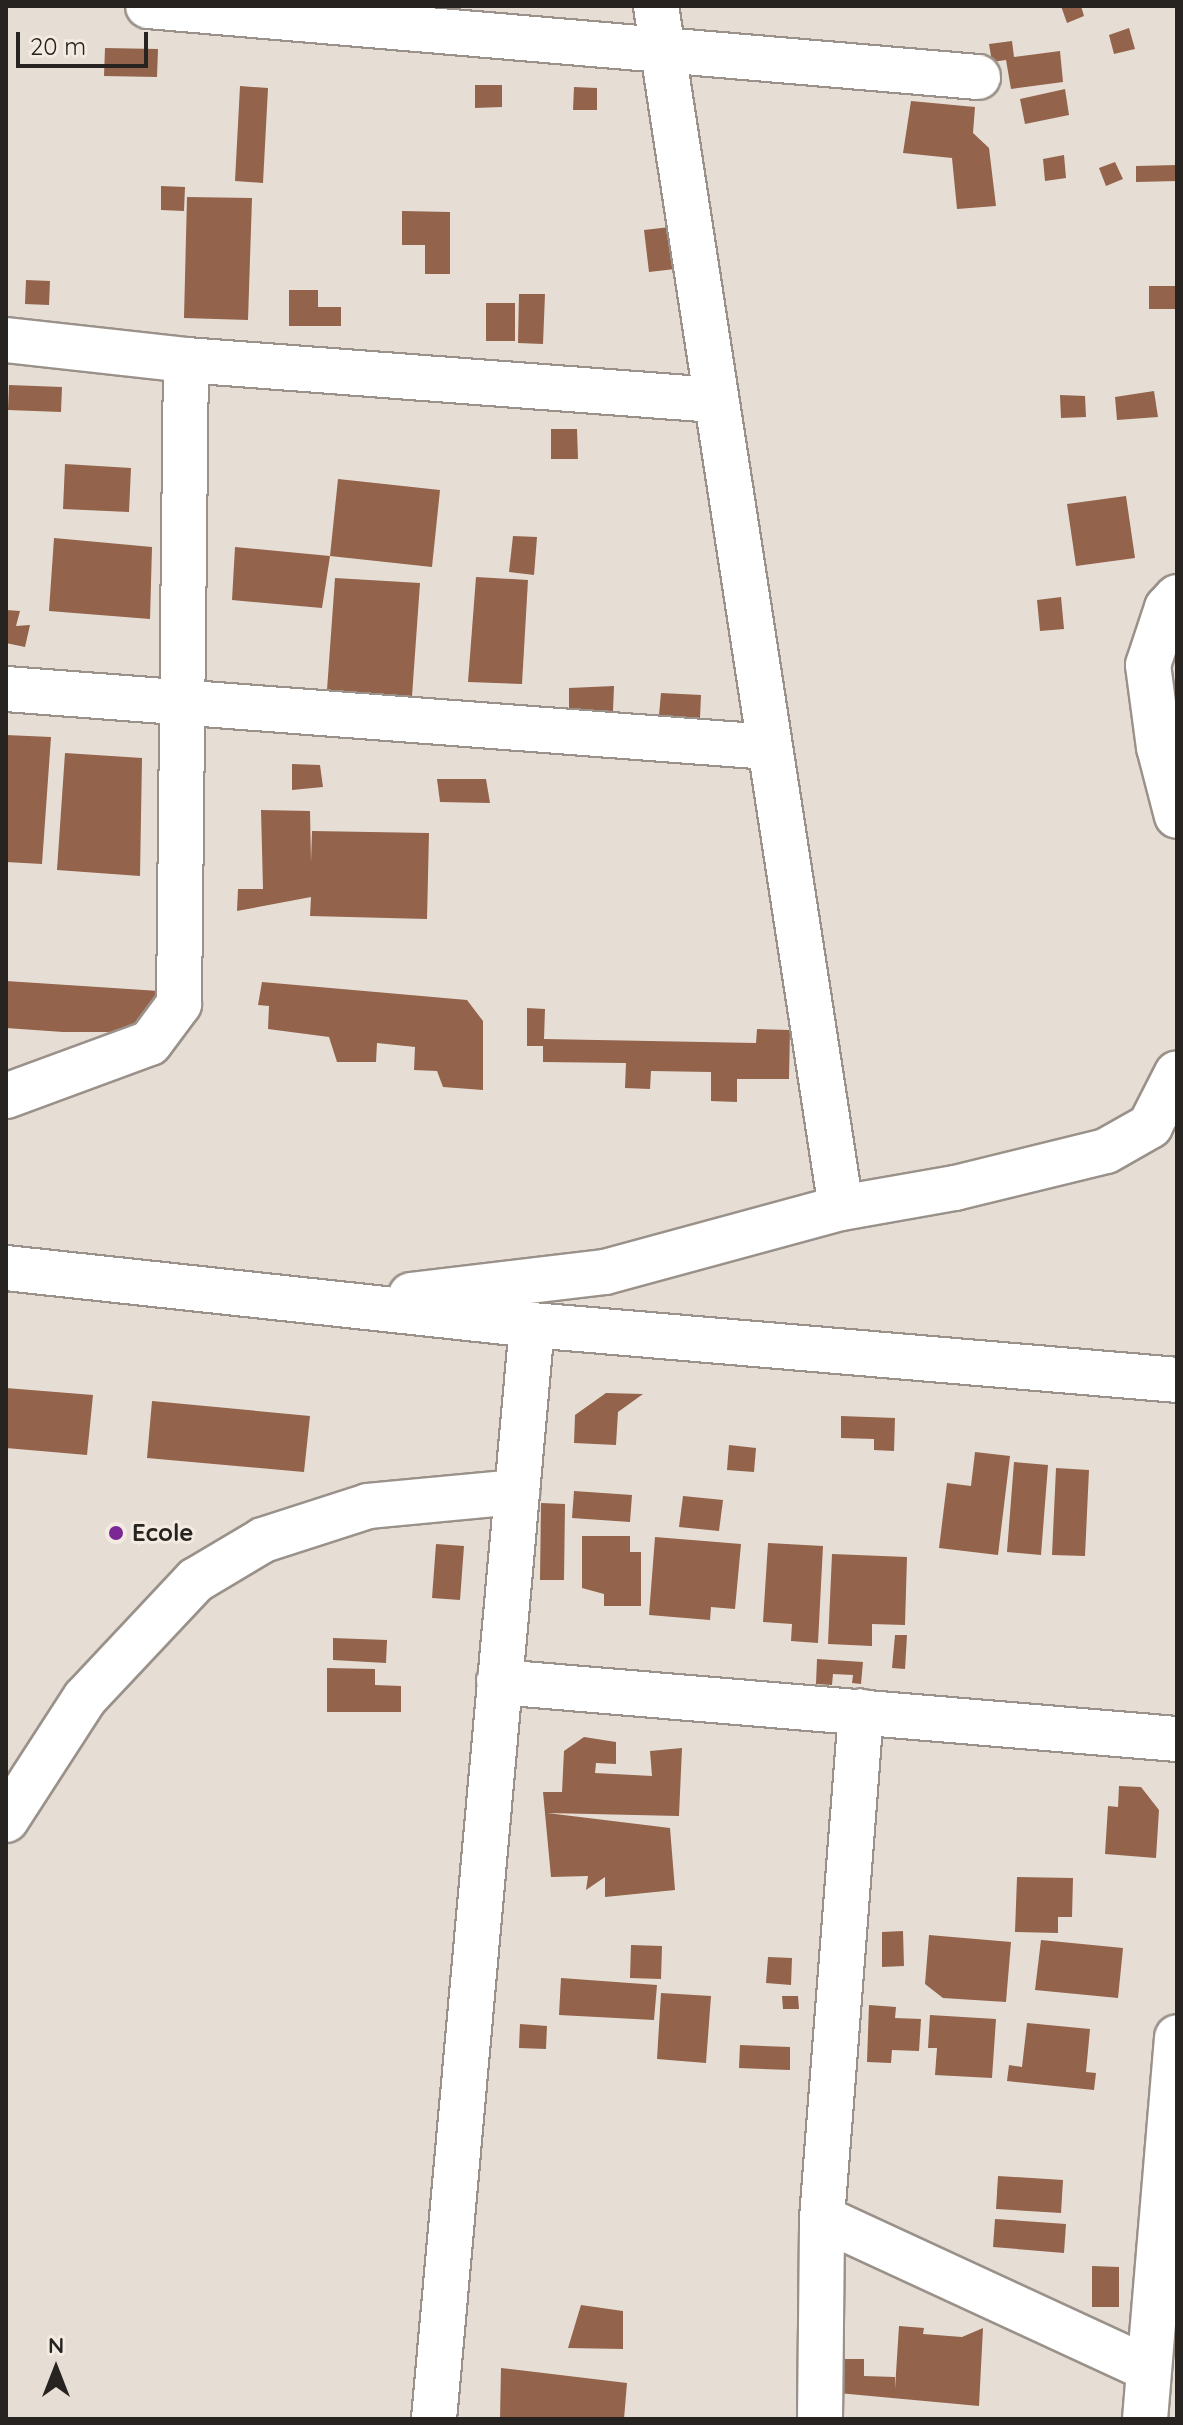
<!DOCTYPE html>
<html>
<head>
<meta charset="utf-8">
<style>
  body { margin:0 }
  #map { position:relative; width:1183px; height:2425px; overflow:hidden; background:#e6ded5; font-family:Quicksand,sans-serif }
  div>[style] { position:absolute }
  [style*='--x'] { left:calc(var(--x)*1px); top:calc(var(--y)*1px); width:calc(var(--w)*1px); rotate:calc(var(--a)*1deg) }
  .building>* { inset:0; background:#93634b }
  .roads { filter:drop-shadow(2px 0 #9a928a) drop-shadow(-2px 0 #9a928a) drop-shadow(0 2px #9a928a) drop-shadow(0 -2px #9a928a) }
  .minor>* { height:44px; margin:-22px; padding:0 22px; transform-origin:22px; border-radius:22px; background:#fff }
  .dots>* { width:22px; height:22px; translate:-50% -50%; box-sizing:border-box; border:4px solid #f3ebe2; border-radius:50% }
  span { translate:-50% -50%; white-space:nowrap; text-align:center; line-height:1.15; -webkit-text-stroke:6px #f3ebe2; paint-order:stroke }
  .poi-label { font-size:24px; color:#262320; font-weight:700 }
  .left { translate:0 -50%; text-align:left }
  .frame { position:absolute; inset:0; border:8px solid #262320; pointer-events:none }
  .north { position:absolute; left:16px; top:2329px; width:80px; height:80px; -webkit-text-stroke:6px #f3ebe2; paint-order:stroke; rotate:0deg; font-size:22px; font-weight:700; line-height:32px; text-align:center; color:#262320 }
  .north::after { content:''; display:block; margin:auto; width:28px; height:36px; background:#262320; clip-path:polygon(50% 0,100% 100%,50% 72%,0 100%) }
  .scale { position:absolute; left:16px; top:32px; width:132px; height:36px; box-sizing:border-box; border:4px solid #262320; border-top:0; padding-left:10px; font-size:24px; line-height:28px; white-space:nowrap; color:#262320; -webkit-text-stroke:6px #f3ebe2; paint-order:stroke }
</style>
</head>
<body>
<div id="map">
  <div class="building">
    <div style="clip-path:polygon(1061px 6px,1081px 6px,1084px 16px,1067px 23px)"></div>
    <div style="clip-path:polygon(1129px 28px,1135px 49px,1114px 54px,1109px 35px)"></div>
    <div style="clip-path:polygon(1012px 41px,1014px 57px,1060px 51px,1063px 82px,1011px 89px,1006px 60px,992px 62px,989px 44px)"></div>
    <div style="clip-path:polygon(105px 48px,158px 49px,157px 77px,104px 76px)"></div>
    <div style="clip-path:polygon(475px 85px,502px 85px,502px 107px,475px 108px)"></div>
    <div style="clip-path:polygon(240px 86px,268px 88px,263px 183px,235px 181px)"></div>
    <div style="clip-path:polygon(574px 87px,597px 88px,597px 110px,573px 110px)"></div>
    <div style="clip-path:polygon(1065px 89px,1069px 115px,1025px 124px,1020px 99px)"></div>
    <div style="clip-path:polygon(911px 101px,975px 107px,973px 133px,989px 148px,996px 206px,957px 209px,952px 158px,903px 153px)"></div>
    <div style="clip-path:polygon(1064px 155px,1066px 178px,1045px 181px,1043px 159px)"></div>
    <div style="clip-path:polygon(1115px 162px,1123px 179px,1106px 186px,1099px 168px)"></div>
    <div style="clip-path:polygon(1177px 165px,1177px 181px,1136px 182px,1136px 166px)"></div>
    <div style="clip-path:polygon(161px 186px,185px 187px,184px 211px,161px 210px)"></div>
    <div style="clip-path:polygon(187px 197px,252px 198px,248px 320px,184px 318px)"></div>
    <div style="clip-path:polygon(402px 211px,450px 212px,450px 274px,425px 274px,425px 245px,402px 245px)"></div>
    <div style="clip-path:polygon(670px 227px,675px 269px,649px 272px,644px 230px)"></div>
    <div style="clip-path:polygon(26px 280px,50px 281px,49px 305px,25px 304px)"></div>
    <div style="clip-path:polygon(1149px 286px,1177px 286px,1177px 309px,1149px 309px)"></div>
    <div style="clip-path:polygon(289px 290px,318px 290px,318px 307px,341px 307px,341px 326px,289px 326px)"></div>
    <div style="clip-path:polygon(519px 294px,545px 294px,543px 344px,518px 343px)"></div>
    <div style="clip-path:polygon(486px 303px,515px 303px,515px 341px,486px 341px)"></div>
    <div style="clip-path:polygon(9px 385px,62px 387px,61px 412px,8px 410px)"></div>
    <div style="clip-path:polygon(1154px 391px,1158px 417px,1117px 420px,1115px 397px)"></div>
    <div style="clip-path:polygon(1060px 395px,1085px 396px,1086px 417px,1061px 418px)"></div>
    <div style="clip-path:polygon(551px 429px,577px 429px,578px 459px,551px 459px)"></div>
    <div style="clip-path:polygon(65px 464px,131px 468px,129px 512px,63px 509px)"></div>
    <div style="clip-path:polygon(338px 479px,440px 490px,432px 567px,330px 556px,322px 608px,232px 600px,235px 547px,330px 556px)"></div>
    <div style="clip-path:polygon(1126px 496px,1135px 558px,1076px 566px,1067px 504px)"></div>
    <div style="clip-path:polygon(513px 536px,537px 537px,534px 575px,509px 572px)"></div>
    <div style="clip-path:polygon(54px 538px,152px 547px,150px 619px,49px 611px)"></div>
    <div style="clip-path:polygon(476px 577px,528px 580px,522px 684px,468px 682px)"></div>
    <div style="clip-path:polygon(335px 578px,420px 583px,412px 696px,327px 690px)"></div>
    <div style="clip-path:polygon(1061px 597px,1064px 629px,1040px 631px,1037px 600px)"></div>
    <div style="clip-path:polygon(6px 610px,20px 611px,16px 626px,30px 625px,25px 647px,6px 643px)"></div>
    <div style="clip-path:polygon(614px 686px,613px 711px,569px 709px,569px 688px)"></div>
    <div style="clip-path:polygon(661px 693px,701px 695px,700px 718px,659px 715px)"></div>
    <div style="clip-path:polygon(6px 735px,51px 737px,42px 864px,6px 862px)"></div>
    <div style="clip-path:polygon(65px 753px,142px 758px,140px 876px,57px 870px)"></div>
    <div style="clip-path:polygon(292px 764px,320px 765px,323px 787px,292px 790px)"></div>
    <div style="clip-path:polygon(437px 779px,486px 779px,490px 803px,440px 802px)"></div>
    <div style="clip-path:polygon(261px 810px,310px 811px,311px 862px,312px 831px,429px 833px,427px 919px,310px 916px,311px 897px,237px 911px,238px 889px,263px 889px)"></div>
    <div style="clip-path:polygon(6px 981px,159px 991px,147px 1032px,63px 1032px,6px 1028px)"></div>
    <div style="clip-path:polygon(262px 982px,467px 1000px,483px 1021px,483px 1090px,443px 1087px,437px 1071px,414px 1070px,415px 1047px,377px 1043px,376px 1062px,337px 1062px,329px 1037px,268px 1029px,269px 1006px,258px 1005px)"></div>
    <div style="clip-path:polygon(527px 1008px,545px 1009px,544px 1039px,756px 1043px,757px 1029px,790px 1030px,789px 1079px,737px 1079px,737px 1102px,711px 1101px,711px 1072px,651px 1071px,650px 1089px,625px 1088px,626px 1063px,543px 1062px,543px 1046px,527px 1046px)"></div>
    <div style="clip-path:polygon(6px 1388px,93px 1395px,87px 1455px,6px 1448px)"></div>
    <div style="clip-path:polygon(606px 1393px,643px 1394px,618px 1412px,616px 1445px,574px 1443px,575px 1415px)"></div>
    <div style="clip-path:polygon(152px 1401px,310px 1416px,304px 1472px,147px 1458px)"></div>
    <div style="clip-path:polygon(841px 1416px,895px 1418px,894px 1451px,874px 1450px,874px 1439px,841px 1438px)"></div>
    <div style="clip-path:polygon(729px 1445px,756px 1448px,754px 1472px,727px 1470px)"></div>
    <div style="clip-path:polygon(975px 1452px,1010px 1456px,998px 1555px,939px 1548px,947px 1483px,971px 1486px)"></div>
    <div style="clip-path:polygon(1014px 1462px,1048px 1465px,1041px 1555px,1007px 1552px)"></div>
    <div style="clip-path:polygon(1056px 1468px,1089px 1470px,1085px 1556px,1052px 1555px)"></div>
    <div style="clip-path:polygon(574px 1491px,632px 1495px,630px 1522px,572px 1518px)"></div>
    <div style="clip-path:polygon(683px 1496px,723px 1500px,719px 1531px,679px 1527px)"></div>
    <div style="clip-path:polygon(541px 1503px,565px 1504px,564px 1580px,540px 1580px)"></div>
    <div style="clip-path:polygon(582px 1536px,630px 1536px,630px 1552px,641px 1552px,641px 1606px,604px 1606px,604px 1594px,582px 1588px)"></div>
    <div style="clip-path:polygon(655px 1537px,741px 1544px,735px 1609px,711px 1607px,710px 1620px,649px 1615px)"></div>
    <div style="clip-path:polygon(768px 1543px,823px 1546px,818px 1643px,791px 1641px,792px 1624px,763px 1622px)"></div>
    <div style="clip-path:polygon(436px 1544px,464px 1546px,460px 1600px,432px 1598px)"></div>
    <div style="clip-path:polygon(832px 1554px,907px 1557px,905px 1625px,872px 1624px,872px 1646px,828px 1644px)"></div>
    <div style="clip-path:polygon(895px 1635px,907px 1635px,905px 1669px,892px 1668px)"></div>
    <div style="clip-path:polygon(333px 1638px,387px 1640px,386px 1663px,333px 1660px)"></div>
    <div style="clip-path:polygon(817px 1659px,863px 1662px,861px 1684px,852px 1683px,853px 1675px,833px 1674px,832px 1685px,816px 1684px)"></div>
    <div style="clip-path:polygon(327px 1668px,375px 1669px,375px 1685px,401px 1686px,401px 1712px,327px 1712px)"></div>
    <div style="clip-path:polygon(584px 1737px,616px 1742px,616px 1764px,596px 1763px,595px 1773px,652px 1776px,650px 1751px,682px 1748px,679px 1816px,547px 1813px,670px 1828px,675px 1890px,605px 1897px,605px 1877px,586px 1890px,588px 1876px,551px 1877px,543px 1792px,562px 1792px,564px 1751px)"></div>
    <div style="clip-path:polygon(1119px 1786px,1141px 1787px,1159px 1810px,1156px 1858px,1105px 1854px,1108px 1806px,1118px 1807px)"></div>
    <div style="clip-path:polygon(1017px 1877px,1073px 1878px,1072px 1917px,1058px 1917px,1058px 1933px,1015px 1932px)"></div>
    <div style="clip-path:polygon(903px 1931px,904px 1966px,882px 1967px,882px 1932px)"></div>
    <div style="clip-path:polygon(929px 1935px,1011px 1942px,1006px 2002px,943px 1998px,925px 1984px)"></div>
    <div style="clip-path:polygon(1041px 1940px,1123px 1948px,1118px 1998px,1035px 1990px)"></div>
    <div style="clip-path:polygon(631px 1945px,662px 1946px,661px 1979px,630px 1978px)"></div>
    <div style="clip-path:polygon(768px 1957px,792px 1958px,791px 1985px,766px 1983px)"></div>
    <div style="clip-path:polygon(561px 1978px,657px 1985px,654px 2020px,559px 2015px)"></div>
    <div style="clip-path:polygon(661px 1993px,711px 1996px,706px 2063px,657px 2059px)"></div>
    <div style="clip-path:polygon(782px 1996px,798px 1996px,799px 2009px,783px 2009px)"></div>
    <div style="clip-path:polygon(869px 2005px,896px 2007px,895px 2018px,921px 2019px,919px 2051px,892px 2050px,891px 2063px,867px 2062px)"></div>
    <div style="clip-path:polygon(930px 2015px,996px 2019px,992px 2078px,935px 2075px,937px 2048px,928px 2048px)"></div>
    <div style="clip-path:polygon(1027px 2023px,1090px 2029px,1086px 2072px,1096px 2073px,1094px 2090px,1007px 2081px,1009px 2065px,1022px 2067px)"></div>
    <div style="clip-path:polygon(520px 2024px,547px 2026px,546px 2049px,519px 2048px)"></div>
    <div style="clip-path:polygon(740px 2045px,790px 2047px,790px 2070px,739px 2068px)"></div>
    <div style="clip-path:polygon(998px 2176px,1063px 2180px,1061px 2213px,996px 2209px)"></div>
    <div style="clip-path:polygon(995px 2219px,1066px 2224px,1064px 2253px,993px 2247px)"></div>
    <div style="clip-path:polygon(1092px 2266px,1119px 2267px,1119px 2307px,1092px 2307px)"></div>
    <div style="clip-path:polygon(581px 2305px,623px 2311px,623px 2349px,568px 2348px)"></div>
    <div style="clip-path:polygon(899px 2326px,924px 2328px,923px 2334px,962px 2337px,983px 2328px,979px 2406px,838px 2393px,838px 2359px,864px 2359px,864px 2376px,895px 2377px,895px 2389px)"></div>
    <div style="clip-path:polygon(501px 2368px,627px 2383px,624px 2419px,500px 2419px)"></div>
  </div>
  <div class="roads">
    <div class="minor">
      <div style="--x:148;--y:6;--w:833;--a:4.89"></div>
      <div style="--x:656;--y:6;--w:1216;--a:81.25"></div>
      <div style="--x:6;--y:340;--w:181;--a:6.3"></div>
      <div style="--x:186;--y:360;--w:530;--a:4.33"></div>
      <div style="--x:1177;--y:597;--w:15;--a:132"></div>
      <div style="--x:1167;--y:608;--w:60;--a:108.4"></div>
      <div style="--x:1148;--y:665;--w:83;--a:82.4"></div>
      <div style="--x:1159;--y:747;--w:71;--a:75.4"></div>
      <div style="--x:6;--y:689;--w:764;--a:4.35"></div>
      <div style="--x:6;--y:1096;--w:153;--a:-20.2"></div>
      <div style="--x:150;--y:1043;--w:49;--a:-53.4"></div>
      <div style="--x:179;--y:1004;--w:644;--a:-89.38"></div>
      <div style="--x:6;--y:1268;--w:529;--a:6.18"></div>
      <div style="--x:532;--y:1325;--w:647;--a:4.87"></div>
      <div style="--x:411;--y:1295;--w:195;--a:-6.8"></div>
      <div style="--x:605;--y:1272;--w:245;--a:-15.2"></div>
      <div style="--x:841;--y:1208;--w:116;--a:-10"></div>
      <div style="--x:955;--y:1188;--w:155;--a:-13.8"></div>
      <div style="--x:1106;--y:1151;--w:51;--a:-29.6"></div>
      <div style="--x:1150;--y:1126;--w:59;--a:-63"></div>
      <div style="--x:499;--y:1682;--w:680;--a:4.81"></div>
      <div style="--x:6;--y:1820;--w:145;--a:-57.1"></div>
      <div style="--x:85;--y:1698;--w:162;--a:-46.8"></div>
      <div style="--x:196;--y:1580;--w:78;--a:-30.8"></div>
      <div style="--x:263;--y:1540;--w:110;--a:-17.9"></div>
      <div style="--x:368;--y:1506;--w:150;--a:-5.4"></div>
      <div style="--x:822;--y:2218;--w:360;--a:24.8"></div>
      <div style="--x:434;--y:2419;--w:1098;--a:-84.88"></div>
      <div style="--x:820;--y:2419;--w:201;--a:-89.4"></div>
      <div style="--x:822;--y:2218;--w:508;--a:-85.59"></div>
      <div style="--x:1145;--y:2419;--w:383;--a:-85.2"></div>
    </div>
  </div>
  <div class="dots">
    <div style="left:116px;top:1533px;background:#7c2796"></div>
  </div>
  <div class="poi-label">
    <span class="left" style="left:132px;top:1533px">Ecole</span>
  </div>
  <div class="frame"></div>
  <div class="north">N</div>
  <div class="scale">20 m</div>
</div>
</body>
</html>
